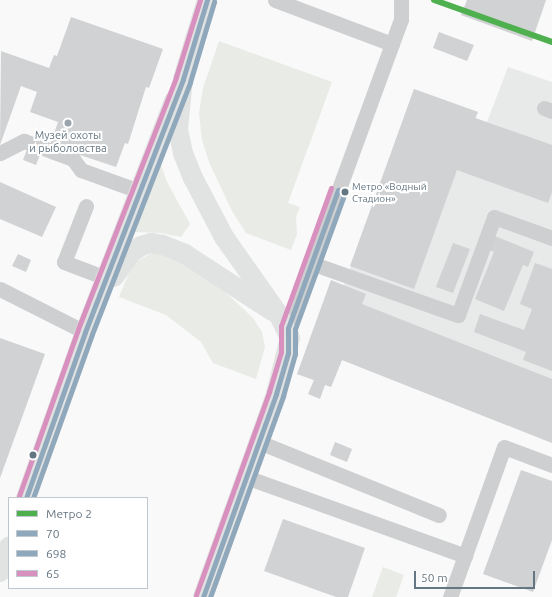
<!DOCTYPE html>
<html>
<head>
<meta charset="utf-8">
<style>
  body { margin:0 }
  #map { position:relative; width:552px; height:597px; overflow:hidden; background:#f9f9f9; font-family:Ubuntu,sans-serif }
  div>[style] { position:absolute }
  [style*='--x'] { left:calc(var(--x)*1px); top:calc(var(--y)*1px); width:calc(var(--w)*1px); rotate:calc(var(--a)*1deg) }
  .built>* { inset:0; background:#e8e9e9 }
  .green>* { inset:0; background:#e8ebe6 }
  .building>* { inset:0; background:#d0d2d3 }
  .minor>* { height:15px; margin:-7.5px; padding:0 7.5px; transform-origin:7.5px; border-radius:7.5px; background:#cecfd0 }
  .major>* { height:20px; margin:-10px; padding:0 10px; transform-origin:10px; border-radius:10px; background:#e1e2e2 }
  .bus-1>* { height:5px; margin:-2.5px; padding:0 2.5px; transform-origin:2.5px; border-radius:2.5px; background:#8fa8bb }
  .bus-2>* { height:5px; margin:-2.5px; padding:0 2.5px; transform-origin:2.5px; border-radius:2.5px; background:#8fa8bb }
  .bus-3>* { height:5px; margin:-2.5px; padding:0 2.5px; transform-origin:2.5px; border-radius:2.5px; background:#d891be }
  .metro-1>* { height:6px; margin:-3px; padding:0 3px; transform-origin:3px; border-radius:3px; background:#4fb04f }
  .dots>* { width:11px; height:11px; translate:-50% -50%; box-sizing:border-box; border:2px solid #fff; border-radius:50% }
  span { translate:-50% -50%; white-space:nowrap; text-align:center; line-height:1.15; -webkit-text-stroke:4px #fff; paint-order:stroke }
  .bus-label { font-size:10px; color:#657683 }
  .left { translate:0 -50%; text-align:left }
  .poi-label { font-size:11px; color:#657683 }
  .legend { position:absolute; left:8px; top:497px; width:140px; height:92px; box-sizing:border-box; background:#fff; border:1px solid #c1c8cd; margin:0; padding:5px 7px; list-style:none; font-size:12px; color:#657683 }
  .legend li { display:flex; align-items:center; gap:8px; height:20px }
  .legend b { width:20px; border:1px solid #c1c8cd }
  .scale { position:absolute; left:414px; top:571px; width:121px; height:18px; box-sizing:border-box; border:2px solid #657683; border-top:0; padding-left:5px; font-size:12px; line-height:14px; white-space:nowrap; color:#657683; -webkit-text-stroke:3px #fff; paint-order:stroke }
</style>
</head>
<body>
<div id="map">
  <div class="built">
    <div style="clip-path:polygon(508px 67px,552px 82px,552px 443px,342px 360px,331px 387px,297px 374px,344px 285px,414px 89px,478px 112px,476px 118px,487px 122px)"></div>
  </div>
  <div class="green">
    <div style="clip-path:polygon(219px 41px,332px 82px,288px 203px,300px 207px,296px 217px,297px 234px,291px 250px,246px 233px,232px 211px,209px 162px,202px 140px,199px 113px,203px 88px)"></div>
    <div style="clip-path:polygon(160px 162px,167px 182px,190px 224px,181px 237px,161px 233px,135px 232px)"></div>
    <div style="clip-path:polygon(154px 252px,186px 264px,223px 290px,253px 318px,262px 332px,265px 347px,256px 379px,213px 363px,201px 342px,166px 315px,119px 297px,133px 263px)"></div>
    <div style="clip-path:polygon(383px 567px,404px 575px,396px 597px,372px 597px)"></div>
  </div>
  <div class="building">
    <div style="clip-path:polygon(467px 0,546px 0,532px 41px,461px 15px)"></div>
    <div style="clip-path:polygon(71px 17px,163px 49px,149px 88px,146px 87px,128px 144px,125px 143px,116px 167px,50px 145px,58px 122px,30px 112px,37px 92px,21px 86px,0 145px,1px 51px,49px 68px,54px 55px,57px 56px)"></div>
    <div style="clip-path:polygon(439px 32px,474px 45px,467px 61px,433px 48px)"></div>
    <div style="clip-path:polygon(414px 89px,478px 112px,475px 118px,552px 145px,552px 192px,548px 203px,457px 170px,414px 289px,350px 266px)"></div>
    <div style="clip-path:polygon(28px 147px,41px 152px,36px 165px,23px 160px)"></div>
    <div style="clip-path:polygon(0 182px,56px 207px,42px 237px,0 219px)"></div>
    <div style="clip-path:polygon(495px 236px,534px 252px,528px 267px,523px 265px,504px 311px,475px 299px,494px 252px,489px 250px)"></div>
    <div style="clip-path:polygon(453px 243px,470px 249px,453px 293px,436px 287px)"></div>
    <div style="clip-path:polygon(18px 254px,31px 260px,26px 272px,12px 266px)"></div>
    <div style="clip-path:polygon(535px 263px,552px 269px,552px 371px,523px 360px,526px 352px,474px 332px,480px 314px,524px 330px,532px 309px,520px 304px)"></div>
    <div style="clip-path:polygon(331px 280px,366px 294px,362px 304px,552px 379px,552px 443px,342px 360px,331px 387px,325px 385px,320px 399px,308px 394px,314px 380px,297px 374px)"></div>
    <div style="clip-path:polygon(0 338px,45px 354px,0 478px)"></div>
    <div style="clip-path:polygon(335px 442px,352px 449px,347px 462px,330px 455px)"></div>
    <div style="clip-path:polygon(521px 470px,552px 481px,552px 540px,533px 592px,483px 574px)"></div>
    <div style="clip-path:polygon(283px 519px,365px 548px,348px 597px,336px 597px,264px 571px)"></div>
  </div>
  <div class="minor">
    <div style="--x:275;--y:0;--w:125;--a:20.6"></div>
    <div style="--x:544;--y:108;--w:9;--a:21"></div>
    <div style="--x:0;--y:153;--w:27;--a:-27"></div>
    <div style="--x:24;--y:141;--w:52;--a:20.2"></div>
    <div style="--x:73;--y:159;--w:14;--a:54"></div>
    <div style="--x:81;--y:170;--w:62;--a:19.9"></div>
    <div style="--x:86;--y:206;--w:60;--a:111.4"></div>
    <div style="--x:64;--y:262;--w:45;--a:20.9"></div>
    <div style="--x:311;--y:263;--w:156;--a:19.5"></div>
    <div style="--x:458;--y:315;--w:104;--a:-69.8"></div>
    <div style="--x:494;--y:217;--w:62;--a:19.9"></div>
    <div style="--x:0;--y:289;--w:95;--a:26.8"></div>
    <div style="--x:288;--y:328;--w:328;--a:-69.9"></div>
    <div style="--x:401;--y:20;--w:20;--a:-90"></div>
    <div style="--x:259;--y:442;--w:194;--a:22.1"></div>
    <div style="--x:246;--y:477;--w:233;--a:19.8"></div>
    <div style="--x:450;--y:597;--w:159;--a:-70.2"></div>
    <div style="--x:504;--y:447;--w:51;--a:20.6"></div>
  </div>
  <div class="major">
    <div style="--x:114;--y:277;--w:29;--a:-55"></div>
    <div style="--x:131;--y:253;--w:12;--a:-35"></div>
    <div style="--x:141;--y:246;--w:10;--a:-17"></div>
    <div style="--x:151;--y:243;--w:12;--a:9"></div>
    <div style="--x:163;--y:245;--w:24;--a:22"></div>
    <div style="--x:185;--y:254;--w:104;--a:33.2"></div>
    <div style="--x:26;--y:498;--w:176;--a:-70.4"></div>
    <div style="--x:85;--y:332;--w:248;--a:-68.9"></div>
    <div style="--x:0;--y:572;--w:27;--a:-70"></div>
    <div style="--x:203;--y:597;--w:216;--a:-70.2"></div>
    <div style="--x:276;--y:394;--w:58;--a:-76"></div>
    <div style="--x:290;--y:338;--w:25;--a:-116"></div>
    <div style="--x:279;--y:315;--w:95;--a:-125.2"></div>
    <div style="--x:224;--y:237;--w:67;--a:-117.7"></div>
    <div style="--x:193;--y:178;--w:27;--a:-112"></div>
    <div style="--x:183;--y:153;--w:25;--a:-102"></div>
    <div style="--x:178;--y:129;--w:50;--a:-84.3"></div>
    <div style="--x:183;--y:79;--w:83;--a:-73.1"></div>
  </div>
  <div class="bus-1">
    <div style="--x:26;--y:498;--w:176;--a:-70.4"></div>
    <div style="--x:85;--y:332;--w:271;--a:-68.8"></div>
    <div style="--x:183;--y:79;--w:83;--a:-73.1"></div>
    <div style="--x:203;--y:597;--w:216;--a:-70.2"></div>
    <div style="--x:276;--y:394;--w:43;--a:-73.7"></div>
    <div style="--x:288;--y:353;--w:25;--a:-90"></div>
    <div style="--x:288;--y:328;--w:147;--a:-70.1"></div>
  </div>
  <div class="bus-2">
    <div style="--x:33;--y:498;--w:174;--a:-70.2"></div>
    <div style="--x:92;--y:334;--w:270;--a:-68.7"></div>
    <div style="--x:190;--y:82;--w:84;--a:-73.3"></div>
    <div style="--x:210;--y:597;--w:214;--a:-70"></div>
    <div style="--x:283;--y:396;--w:44;--a:-74.1"></div>
    <div style="--x:295;--y:354;--w:25;--a:-90"></div>
    <div style="--x:295;--y:329;--w:146;--a:-69.9"></div>
  </div>
  <div class="bus-3">
    <div style="--x:19;--y:496;--w:177;--a:-70.5"></div>
    <div style="--x:78;--y:329;--w:270;--a:-68.7"></div>
    <div style="--x:176;--y:77;--w:81;--a:-72.7"></div>
    <div style="--x:196;--y:595;--w:216;--a:-70.2"></div>
    <div style="--x:269;--y:392;--w:42;--a:-73.3"></div>
    <div style="--x:281;--y:352;--w:26;--a:-90"></div>
    <div style="--x:281;--y:326;--w:147;--a:-70.1"></div>
  </div>
  <div class="metro-1">
    <div style="--x:434;--y:0;--w:125;--a:19.6"></div>
  </div>
  <div class="dots">
    <div style="left:68px;top:123px;background:#99a4ac"></div>
    <div style="left:345px;top:192px;background:#657683"></div>
    <div style="left:33px;top:455px;background:#657683"></div>
  </div>
  <div class="bus-label">
    <span class="left" style="left:352px;top:192px">Метро «Водный<br>Стадион»</span>
  </div>
  <div class="poi-label">
    <span style="left:68px;top:142px">Музей охоты<br>и рыболовства</span>
  </div>
  <ul class="legend">
  <li><b style="height:5px;background:#4fb04f"></b>Метро 2</li>
  <li><b style="height:5px;background:#8fa8bb"></b>70</li>
  <li><b style="height:5px;background:#8fa8bb"></b>698</li>
  <li><b style="height:5px;background:#d891be"></b>65</li>
  </ul>
  <div class="scale">50 m</div>
</div>
</body>
</html>
